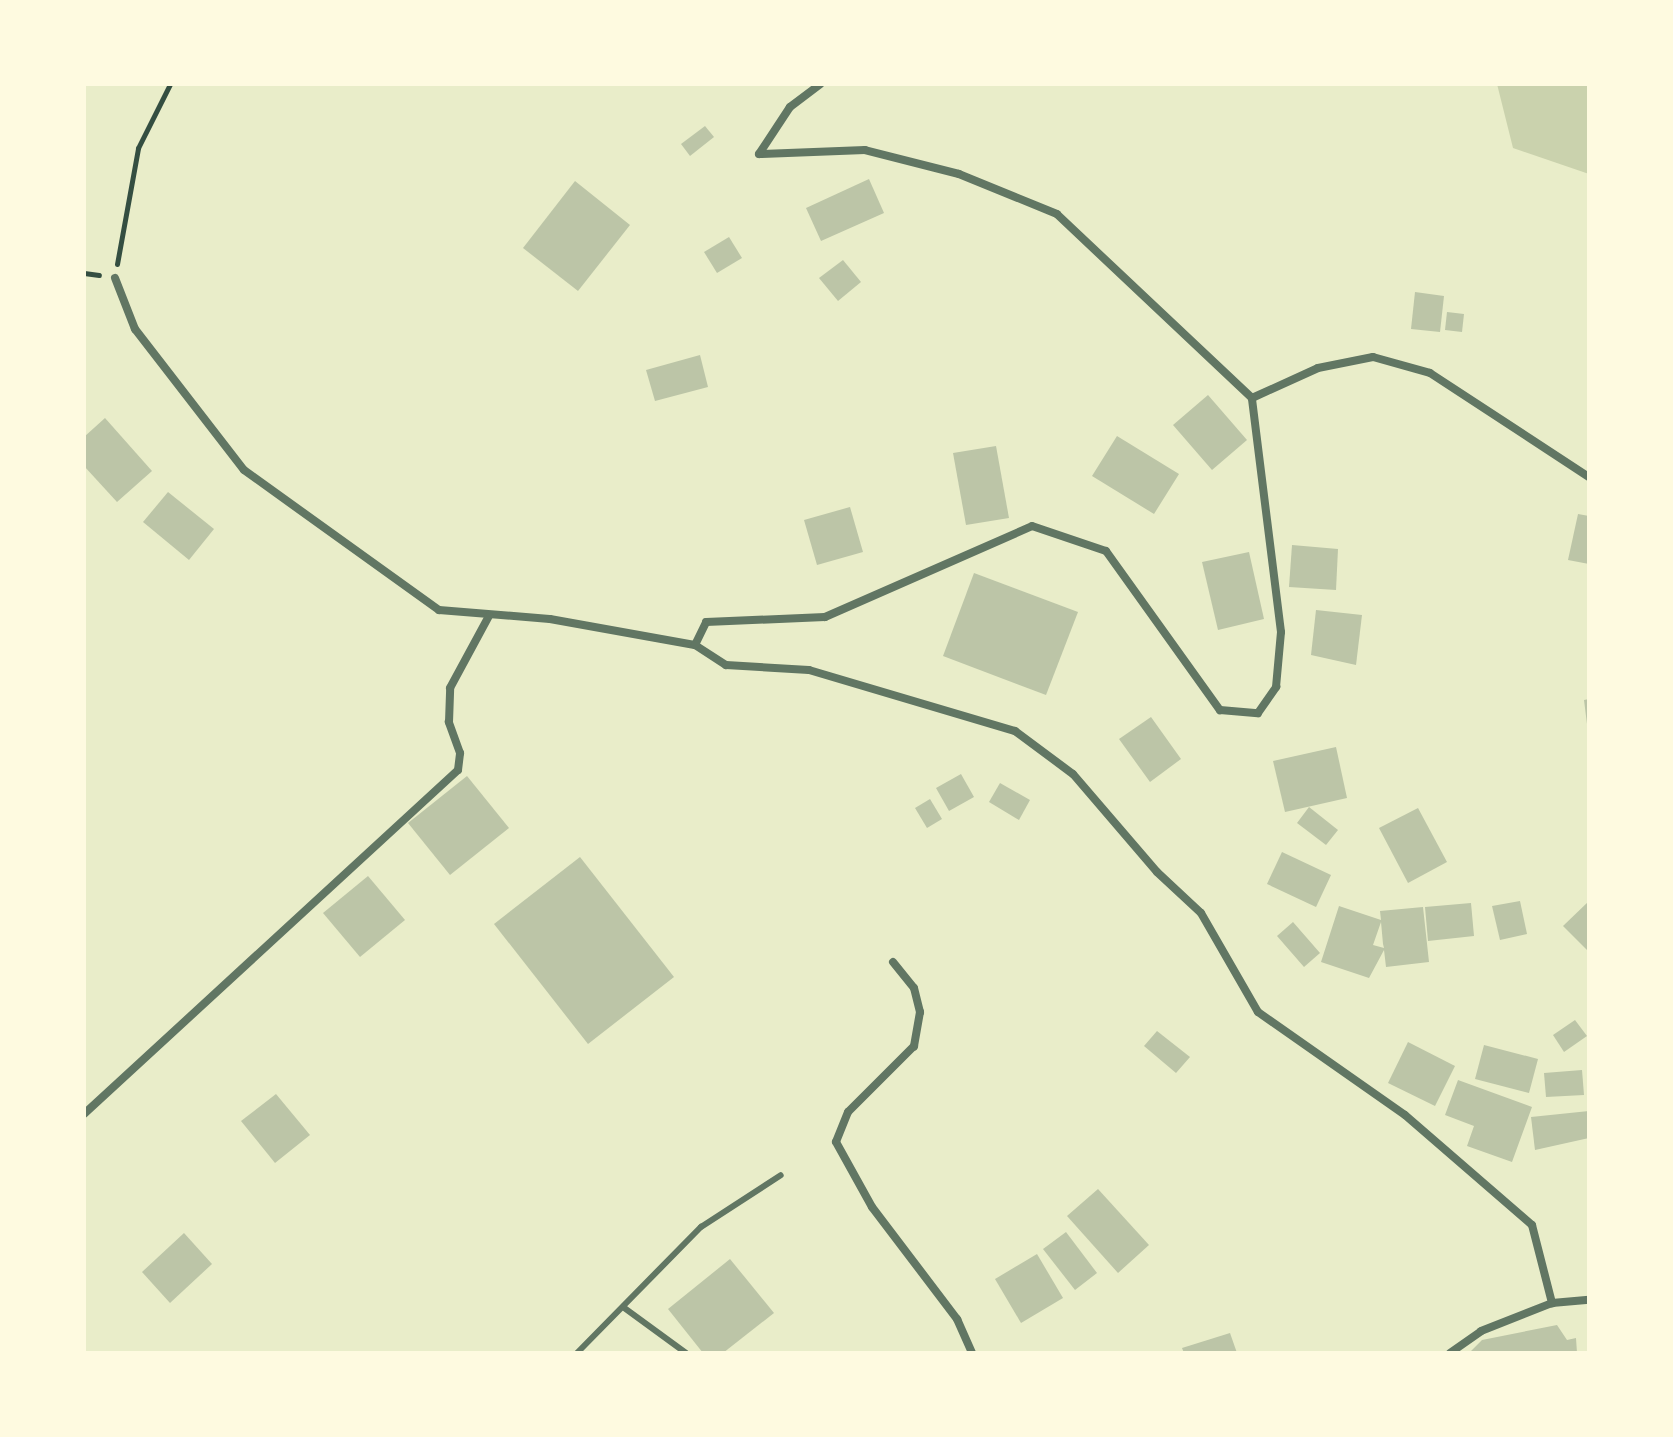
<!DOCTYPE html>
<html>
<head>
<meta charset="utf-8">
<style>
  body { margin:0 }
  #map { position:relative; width:1673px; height:1437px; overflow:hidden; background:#e9edc9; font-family:"DejaVu Sans",sans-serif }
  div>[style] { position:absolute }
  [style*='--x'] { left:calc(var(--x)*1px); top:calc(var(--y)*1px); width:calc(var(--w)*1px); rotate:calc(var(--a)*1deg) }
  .green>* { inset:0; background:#cad2ad }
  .building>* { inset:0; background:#bcc5a7 }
  .path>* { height:5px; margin:-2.5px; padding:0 2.5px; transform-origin:2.5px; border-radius:2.5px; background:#344e41 }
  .service>* { height:6px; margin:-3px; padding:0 3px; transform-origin:3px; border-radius:3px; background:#617663 }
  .minor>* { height:8px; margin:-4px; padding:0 4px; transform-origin:4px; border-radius:4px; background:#617663 }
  span { translate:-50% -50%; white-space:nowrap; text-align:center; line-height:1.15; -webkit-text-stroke:6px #fefae0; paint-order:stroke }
  .frame { position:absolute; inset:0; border:86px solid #fefae0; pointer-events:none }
</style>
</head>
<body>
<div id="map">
  <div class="green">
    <div style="clip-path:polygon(1497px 84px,1589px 84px,1589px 174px,1513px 148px)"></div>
  </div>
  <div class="building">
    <div style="clip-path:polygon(705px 126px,714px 137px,690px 156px,681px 144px)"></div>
    <div style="clip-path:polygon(869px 179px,884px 213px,821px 241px,806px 208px)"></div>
    <div style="clip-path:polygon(575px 181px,630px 225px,578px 291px,523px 248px)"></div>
    <div style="clip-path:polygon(729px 237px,742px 258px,717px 273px,704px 252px)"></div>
    <div style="clip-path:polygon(843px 260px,861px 282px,838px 301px,819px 278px)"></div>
    <div style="clip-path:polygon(1415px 292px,1444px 296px,1440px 332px,1411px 329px)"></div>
    <div style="clip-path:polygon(1447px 312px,1464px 314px,1462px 332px,1445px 330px)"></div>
    <div style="clip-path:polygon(700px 355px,708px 387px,655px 401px,646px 370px)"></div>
    <div style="clip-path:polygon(1208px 395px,1247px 440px,1212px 470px,1173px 425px)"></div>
    <div style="clip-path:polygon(105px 418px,152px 471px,117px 502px,84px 466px,84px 437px)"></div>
    <div style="clip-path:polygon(1117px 436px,1179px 474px,1154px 514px,1092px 476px)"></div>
    <div style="clip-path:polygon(996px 446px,1009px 518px,966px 525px,953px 453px)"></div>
    <div style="clip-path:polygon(168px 492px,214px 529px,189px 560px,143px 522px)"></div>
    <div style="clip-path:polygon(850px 507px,863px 552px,817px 565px,804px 520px)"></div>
    <div style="clip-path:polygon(1578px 514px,1589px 516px,1589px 564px,1568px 560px)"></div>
    <div style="clip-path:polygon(1292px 545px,1338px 549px,1336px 590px,1289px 587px)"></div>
    <div style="clip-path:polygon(1249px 552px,1264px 619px,1218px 630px,1202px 562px)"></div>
    <div style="clip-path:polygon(974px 573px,1078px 612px,1046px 695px,943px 656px)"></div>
    <div style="clip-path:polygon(1316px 610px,1362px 615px,1356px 665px,1311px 655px)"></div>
    <div style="clip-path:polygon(1589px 699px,1589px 724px,1587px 724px,1584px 700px)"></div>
    <div style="clip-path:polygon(1151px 717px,1181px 759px,1150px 782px,1119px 739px)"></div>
    <div style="clip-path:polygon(1336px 747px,1347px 798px,1285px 812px,1273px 761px)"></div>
    <div style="clip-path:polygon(961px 774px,974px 797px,949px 811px,936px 788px)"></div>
    <div style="clip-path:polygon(467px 776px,509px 828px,450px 875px,408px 823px)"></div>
    <div style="clip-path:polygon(1000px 783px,1030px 800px,1019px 820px,989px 802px)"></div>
    <div style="clip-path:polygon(930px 799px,942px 819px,927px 828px,915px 808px)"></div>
    <div style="clip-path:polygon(1309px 807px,1338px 830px,1326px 845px,1297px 823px)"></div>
    <div style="clip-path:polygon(1418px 808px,1447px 862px,1408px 883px,1379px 828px)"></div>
    <div style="clip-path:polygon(1282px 852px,1331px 875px,1316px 907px,1267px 884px)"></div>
    <div style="clip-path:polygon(580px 857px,674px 977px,588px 1044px,494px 924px)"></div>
    <div style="clip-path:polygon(368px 876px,405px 920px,360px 957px,323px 913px)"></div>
    <div style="clip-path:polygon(1520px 901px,1527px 934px,1500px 940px,1492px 906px)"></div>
    <div style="clip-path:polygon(1589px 901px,1589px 952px,1563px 926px)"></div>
    <div style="clip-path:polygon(1471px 903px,1474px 936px,1428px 941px,1425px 907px)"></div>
    <div style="clip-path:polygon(evenodd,1339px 906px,1381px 920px,1380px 911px,1423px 907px,1429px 962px,1386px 967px,1384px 950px,1369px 978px,1321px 962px,1339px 906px,1381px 922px,1383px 944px,1384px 948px,1373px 945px,1381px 922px)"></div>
    <div style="clip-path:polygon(1293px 922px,1320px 953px,1304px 967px,1277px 936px)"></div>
    <div style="clip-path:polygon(1575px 1020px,1587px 1036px,1564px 1052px,1553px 1035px)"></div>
    <div style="clip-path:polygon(1157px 1031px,1190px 1057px,1176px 1073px,1144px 1046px)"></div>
    <div style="clip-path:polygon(1408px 1042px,1455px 1066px,1435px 1106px,1388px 1083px)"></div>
    <div style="clip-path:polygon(1484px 1045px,1538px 1059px,1529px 1093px,1475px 1079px)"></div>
    <div style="clip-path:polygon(1582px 1070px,1584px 1095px,1546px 1097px,1544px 1073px)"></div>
    <div style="clip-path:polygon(1458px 1080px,1532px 1107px,1512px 1162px,1467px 1146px,1474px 1126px,1445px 1115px)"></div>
    <div style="clip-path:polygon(276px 1094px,310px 1135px,275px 1163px,241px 1121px)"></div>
    <div style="clip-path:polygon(1589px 1111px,1589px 1138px,1535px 1150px,1531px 1117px)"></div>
    <div style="clip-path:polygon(1098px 1189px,1149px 1245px,1118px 1273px,1067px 1216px)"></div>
    <div style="clip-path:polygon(1066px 1232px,1097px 1273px,1075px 1290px,1043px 1249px)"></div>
    <div style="clip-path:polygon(184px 1233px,212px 1264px,170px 1303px,142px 1272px)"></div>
    <div style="clip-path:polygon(1037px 1254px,1063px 1298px,1021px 1323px,995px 1279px)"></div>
    <div style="clip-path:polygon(730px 1259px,774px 1313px,723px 1353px,703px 1353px,668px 1309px)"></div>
    <div style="clip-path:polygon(1557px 1325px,1567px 1340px,1576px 1338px,1577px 1353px,1469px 1353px,1482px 1340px)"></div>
    <div style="clip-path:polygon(1230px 1333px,1237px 1353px,1184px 1353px,1182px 1348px)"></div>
  </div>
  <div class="path">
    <div style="--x:117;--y:264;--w:118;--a:-79.7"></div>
    <div style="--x:138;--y:148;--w:72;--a:-63.4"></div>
    <div style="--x:84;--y:273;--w:15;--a:8"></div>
  </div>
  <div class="service">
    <div style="--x:623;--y:1307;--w:78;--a:36.1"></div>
    <div style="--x:577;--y:1353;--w:177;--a:-45.5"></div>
    <div style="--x:701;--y:1227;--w:95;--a:-33"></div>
  </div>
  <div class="minor">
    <div style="--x:115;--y:278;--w:55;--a:68.6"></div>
    <div style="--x:135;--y:329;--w:178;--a:52.3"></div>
    <div style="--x:244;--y:470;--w:240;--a:35.7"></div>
    <div style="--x:439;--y:610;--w:111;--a:4.6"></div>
    <div style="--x:550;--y:619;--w:147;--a:10.2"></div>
    <div style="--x:695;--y:645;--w:37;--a:33"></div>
    <div style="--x:726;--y:665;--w:83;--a:3.4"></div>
    <div style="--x:809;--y:670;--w:215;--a:16.5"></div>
    <div style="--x:1015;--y:731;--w:72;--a:36.6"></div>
    <div style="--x:1073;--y:774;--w:129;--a:49.4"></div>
    <div style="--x:1157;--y:872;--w:60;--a:43"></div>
    <div style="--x:1201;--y:913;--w:114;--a:60.1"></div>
    <div style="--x:1258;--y:1012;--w:179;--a:35"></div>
    <div style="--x:1405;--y:1115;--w:168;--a:40.9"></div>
    <div style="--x:1532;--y:1225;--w:81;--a:75.6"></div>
    <div style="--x:1552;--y:1303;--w:37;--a:-5"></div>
    <div style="--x:1252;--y:398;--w:72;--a:-24.4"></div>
    <div style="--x:1318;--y:368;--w:56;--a:-11.3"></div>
    <div style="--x:1373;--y:357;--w:59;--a:15.7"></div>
    <div style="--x:1430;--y:373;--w:190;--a:33.2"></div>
    <div style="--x:695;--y:645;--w:25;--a:-64"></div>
    <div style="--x:706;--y:622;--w:119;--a:-2.4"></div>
    <div style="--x:825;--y:617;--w:226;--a:-23.7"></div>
    <div style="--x:1032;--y:526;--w:78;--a:18.7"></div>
    <div style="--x:1106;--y:551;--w:196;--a:54.4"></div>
    <div style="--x:1220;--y:710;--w:38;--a:5"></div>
    <div style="--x:1258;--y:713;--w:32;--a:-55"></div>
    <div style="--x:1276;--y:687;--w:55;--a:-84.8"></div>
    <div style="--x:1281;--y:632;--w:236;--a:-97.1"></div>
    <div style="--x:1252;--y:398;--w:268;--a:-136.7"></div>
    <div style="--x:1057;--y:214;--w:106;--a:-157.8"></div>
    <div style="--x:959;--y:174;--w:97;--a:-165.7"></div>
    <div style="--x:865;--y:150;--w:106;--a:177.8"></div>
    <div style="--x:759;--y:154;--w:56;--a:-56.6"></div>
    <div style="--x:790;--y:107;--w:38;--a:-37"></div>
    <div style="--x:893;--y:962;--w:33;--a:51"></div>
    <div style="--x:914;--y:988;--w:25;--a:76"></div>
    <div style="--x:920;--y:1012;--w:35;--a:100"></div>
    <div style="--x:914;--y:1046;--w:93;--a:135"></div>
    <div style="--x:848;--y:1112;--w:32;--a:112"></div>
    <div style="--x:836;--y:1142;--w:74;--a:61"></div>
    <div style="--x:872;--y:1207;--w:141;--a:52.8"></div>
    <div style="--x:957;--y:1319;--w:37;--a:66"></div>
    <div style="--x:84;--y:1114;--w:508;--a:-42.61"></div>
    <div style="--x:458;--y:770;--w:17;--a:-83"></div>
    <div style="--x:460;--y:753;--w:33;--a:-110"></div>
    <div style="--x:449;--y:722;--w:34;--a:-88"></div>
    <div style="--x:450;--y:688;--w:82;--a:-61.6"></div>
    <div style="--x:1450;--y:1353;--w:38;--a:-35"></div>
    <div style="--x:1481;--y:1331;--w:76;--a:-21.5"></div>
  </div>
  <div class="frame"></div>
</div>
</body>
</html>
